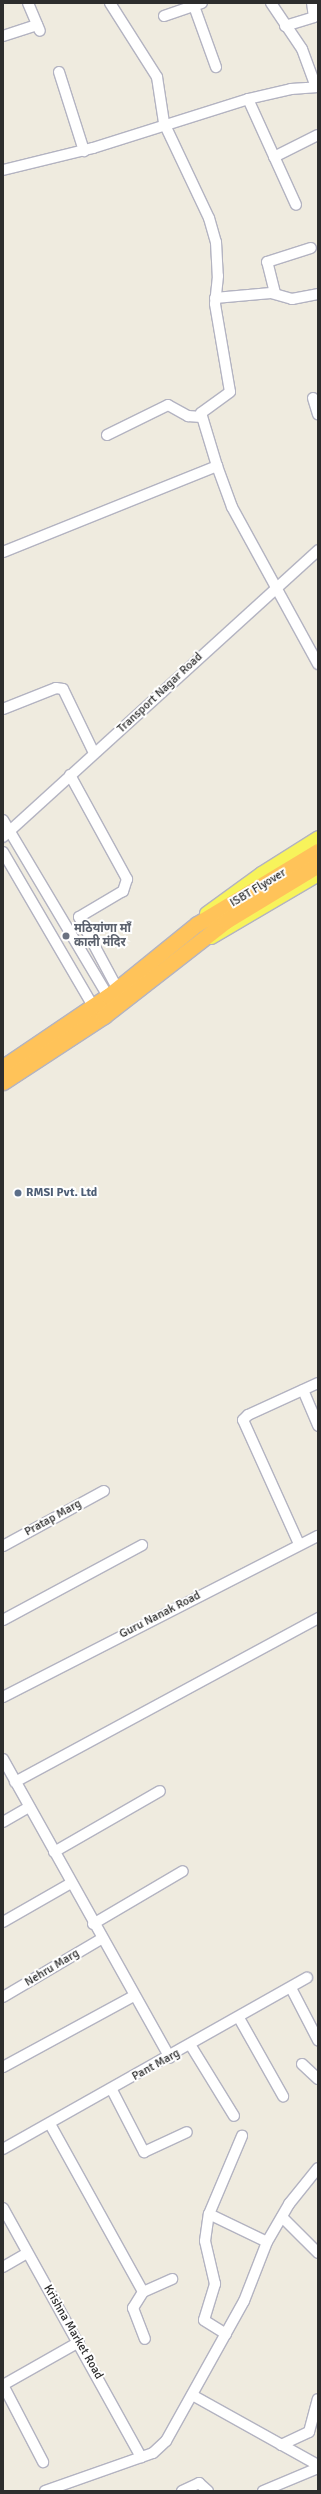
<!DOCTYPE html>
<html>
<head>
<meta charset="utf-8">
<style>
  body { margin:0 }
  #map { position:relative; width:321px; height:2494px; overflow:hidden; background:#efebdf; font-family:Signika,"Noto Sans Devanagari",sans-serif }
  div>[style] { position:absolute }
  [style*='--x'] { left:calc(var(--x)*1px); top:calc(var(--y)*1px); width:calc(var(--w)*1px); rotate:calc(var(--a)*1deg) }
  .roads { filter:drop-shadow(1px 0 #b3b3c1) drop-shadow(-1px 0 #b3b3c1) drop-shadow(0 1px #b3b3c1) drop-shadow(0 -1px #b3b3c1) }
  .minor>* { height:10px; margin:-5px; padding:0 5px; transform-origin:5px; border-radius:5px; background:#fff }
  .major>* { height:13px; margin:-6.5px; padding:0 6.5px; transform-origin:6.5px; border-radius:6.5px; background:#f7f35b }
  .highway>* { height:15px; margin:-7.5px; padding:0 7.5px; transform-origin:7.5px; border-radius:7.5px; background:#ffc359 }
  .dots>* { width:11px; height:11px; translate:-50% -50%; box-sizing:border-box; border:2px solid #fff; border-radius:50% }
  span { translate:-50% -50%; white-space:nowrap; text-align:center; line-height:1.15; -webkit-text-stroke:4px #fff; paint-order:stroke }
  .street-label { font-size:12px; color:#2d2d2d }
  .worship-label { font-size:12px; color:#5b616d; font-weight:700 }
  .left { translate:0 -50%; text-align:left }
  .service-label { font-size:12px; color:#4e5e75; font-weight:700 }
  .frame { position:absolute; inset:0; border:4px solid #2d2d2d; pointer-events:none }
</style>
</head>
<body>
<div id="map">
  <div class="roads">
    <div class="minor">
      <div style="--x:28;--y:3;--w:30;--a:67"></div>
      <div style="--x:110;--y:3;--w:88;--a:57.6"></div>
      <div style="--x:157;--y:77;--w:47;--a:81.3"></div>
      <div style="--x:164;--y:123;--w:105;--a:64.7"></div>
      <div style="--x:209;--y:218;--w:25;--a:74"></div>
      <div style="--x:216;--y:242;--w:34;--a:87"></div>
      <div style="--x:218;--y:276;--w:28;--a:96"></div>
      <div style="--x:215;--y:304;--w:89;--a:80.3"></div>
      <div style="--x:230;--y:392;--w:36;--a:144"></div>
      <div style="--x:201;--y:413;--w:55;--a:73.2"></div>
      <div style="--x:271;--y:3;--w:55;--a:56"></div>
      <div style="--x:302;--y:49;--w:40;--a:69.8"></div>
      <div style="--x:194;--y:6;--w:65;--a:70.2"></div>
      <div style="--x:164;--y:16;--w:40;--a:-18.9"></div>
      <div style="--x:285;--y:26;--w:30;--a:-17"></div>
      <div style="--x:314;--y:17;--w:14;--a:-98"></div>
      <div style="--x:3;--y:36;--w:36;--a:-18"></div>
      <div style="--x:59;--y:72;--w:83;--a:72.4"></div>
      <div style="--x:248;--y:99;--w:116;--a:65.6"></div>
      <div style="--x:274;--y:157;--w:49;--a:-26.6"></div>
      <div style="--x:3;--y:170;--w:93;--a:-13.7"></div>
      <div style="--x:93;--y:148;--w:163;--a:-17.5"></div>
      <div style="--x:248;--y:99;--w:44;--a:-13.1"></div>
      <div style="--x:291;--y:89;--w:27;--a:-4"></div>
      <div style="--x:275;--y:293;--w:32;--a:-104"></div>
      <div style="--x:267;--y:262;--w:46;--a:-17.7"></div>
      <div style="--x:215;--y:298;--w:56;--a:-5.1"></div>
      <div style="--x:271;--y:293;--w:22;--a:16"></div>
      <div style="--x:292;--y:299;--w:26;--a:-11"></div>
      <div style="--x:313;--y:398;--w:17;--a:73"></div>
      <div style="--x:107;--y:435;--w:68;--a:-26.2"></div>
      <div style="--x:168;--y:405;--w:23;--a:29"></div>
      <div style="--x:188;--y:416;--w:13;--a:4"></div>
      <div style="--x:3;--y:552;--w:231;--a:-21.9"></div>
      <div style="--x:217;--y:466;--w:44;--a:69.9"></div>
      <div style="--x:232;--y:507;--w:179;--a:61.3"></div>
      <div style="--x:3;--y:709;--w:57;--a:-21.6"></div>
      <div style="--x:56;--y:688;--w:7;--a:8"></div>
      <div style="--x:63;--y:689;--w:71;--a:64.2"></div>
      <div style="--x:70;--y:775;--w:119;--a:61.3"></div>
      <div style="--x:127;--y:879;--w:13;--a:108"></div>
      <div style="--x:123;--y:891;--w:51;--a:149.4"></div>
      <div style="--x:79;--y:917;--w:81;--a:61.8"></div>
      <div style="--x:3;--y:820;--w:205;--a:59.2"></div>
      <div style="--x:3;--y:837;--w:426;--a:-42.3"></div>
      <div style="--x:3;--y:852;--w:178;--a:59.7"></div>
      <div style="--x:303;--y:1390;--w:39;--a:67"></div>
      <div style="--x:299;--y:1544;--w:136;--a:-114.3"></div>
      <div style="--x:243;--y:1420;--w:7;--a:-45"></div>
      <div style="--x:248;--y:1415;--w:77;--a:-24.6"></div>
      <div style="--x:3;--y:1546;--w:115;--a:-28.6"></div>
      <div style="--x:3;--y:1620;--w:158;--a:-28.3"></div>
      <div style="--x:3;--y:1697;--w:354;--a:-27.1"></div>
      <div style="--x:3;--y:1759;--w:342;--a:60.8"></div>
      <div style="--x:15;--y:1782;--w:345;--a:-28.4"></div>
      <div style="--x:3;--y:1822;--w:30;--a:-30"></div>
      <div style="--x:54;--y:1852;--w:122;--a:-29.9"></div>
      <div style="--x:3;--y:1922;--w:78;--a:-29.8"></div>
      <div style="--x:93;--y:1924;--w:104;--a:-30.5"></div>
      <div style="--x:291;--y:1988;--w:59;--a:62.6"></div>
      <div style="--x:3;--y:1997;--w:114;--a:-30.6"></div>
      <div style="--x:239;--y:2018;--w:90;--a:60.6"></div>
      <div style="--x:191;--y:2046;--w:82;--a:58.4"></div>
      <div style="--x:302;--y:2064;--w:22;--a:43"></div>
      <div style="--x:3;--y:2067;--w:149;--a:-28.5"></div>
      <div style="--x:112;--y:2090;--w:70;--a:62.7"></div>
      <div style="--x:144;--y:2152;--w:47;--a:-24.9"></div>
      <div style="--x:50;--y:2124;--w:192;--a:61"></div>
      <div style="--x:143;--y:2292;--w:32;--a:-24"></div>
      <div style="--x:3;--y:2149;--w:349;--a:-29.4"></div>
      <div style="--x:3;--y:2208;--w:285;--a:61"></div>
      <div style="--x:209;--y:2214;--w:64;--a:25.8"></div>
      <div style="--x:282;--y:2217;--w:51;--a:45"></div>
      <div style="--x:3;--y:2267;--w:28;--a:-30"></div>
      <div style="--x:143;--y:2292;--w:19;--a:122"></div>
      <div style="--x:133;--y:2308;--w:33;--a:69"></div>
      <div style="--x:226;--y:2334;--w:26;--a:-148"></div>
      <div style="--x:204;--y:2320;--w:38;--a:-73"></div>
      <div style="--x:215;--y:2284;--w:44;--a:-103.1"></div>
      <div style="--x:205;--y:2241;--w:27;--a:-82"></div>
      <div style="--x:209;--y:2214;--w:85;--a:-67.1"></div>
      <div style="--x:3;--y:2385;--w:87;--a:-29.5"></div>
      <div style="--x:3;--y:2385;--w:87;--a:62.5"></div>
      <div style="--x:194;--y:2396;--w:142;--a:29.1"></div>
      <div style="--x:281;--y:2445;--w:31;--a:-25"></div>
      <div style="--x:309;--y:2432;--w:34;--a:-75"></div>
      <div style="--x:45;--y:2491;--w:114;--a:-19.4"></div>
      <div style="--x:153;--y:2453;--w:18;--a:-43"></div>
      <div style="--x:166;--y:2441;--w:160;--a:-60.9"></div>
      <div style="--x:244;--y:2301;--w:63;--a:-68.7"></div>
      <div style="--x:267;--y:2242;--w:44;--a:-59.9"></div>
      <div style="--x:289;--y:2204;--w:46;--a:-51.1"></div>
      <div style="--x:182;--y:2491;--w:19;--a:-25"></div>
      <div style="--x:199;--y:2483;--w:12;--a:42"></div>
      <div style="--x:263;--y:2491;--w:60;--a:-22.7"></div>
    </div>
    <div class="major">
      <div style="--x:206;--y:913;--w:68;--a:-36"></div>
      <div style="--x:261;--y:873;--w:67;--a:-32.3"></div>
      <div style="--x:211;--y:937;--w:124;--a:-30.5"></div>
    </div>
    <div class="highway">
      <div style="--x:3;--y:1067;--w:127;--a:-34.1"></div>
      <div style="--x:108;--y:996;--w:114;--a:-39"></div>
      <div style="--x:197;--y:924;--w:141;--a:-31.1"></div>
      <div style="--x:3;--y:1082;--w:121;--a:-33.2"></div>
      <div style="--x:104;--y:1016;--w:155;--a:-37.9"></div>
      <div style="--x:226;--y:921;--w:108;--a:-31.3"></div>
    </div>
  </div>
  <div class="dots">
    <div style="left:66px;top:936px;background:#6b7280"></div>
    <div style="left:18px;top:1193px;background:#5c6f8a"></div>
  </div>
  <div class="street-label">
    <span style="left:160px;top:693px;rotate:-43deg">Transport Nagar Road</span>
    <span style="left:258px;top:888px;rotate:-31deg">ISBT Flyover</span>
    <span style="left:53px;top:1518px;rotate:-29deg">Pratap Marg</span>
    <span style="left:160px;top:1615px;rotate:-27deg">Guru Nanak Road</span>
    <span style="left:52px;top:1968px;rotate:-31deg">Nehru Marg</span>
    <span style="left:156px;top:2065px;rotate:-29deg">Pant Marg</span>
    <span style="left:73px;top:2332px;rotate:60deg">Krishna Market Road</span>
  </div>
  <div class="worship-label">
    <span class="left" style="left:74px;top:936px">मठियांणा माँ<br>काली मंदिर</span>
  </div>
  <div class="service-label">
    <span class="left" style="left:26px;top:1193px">RMSI Pvt. Ltd</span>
  </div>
  <div class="frame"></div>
</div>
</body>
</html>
